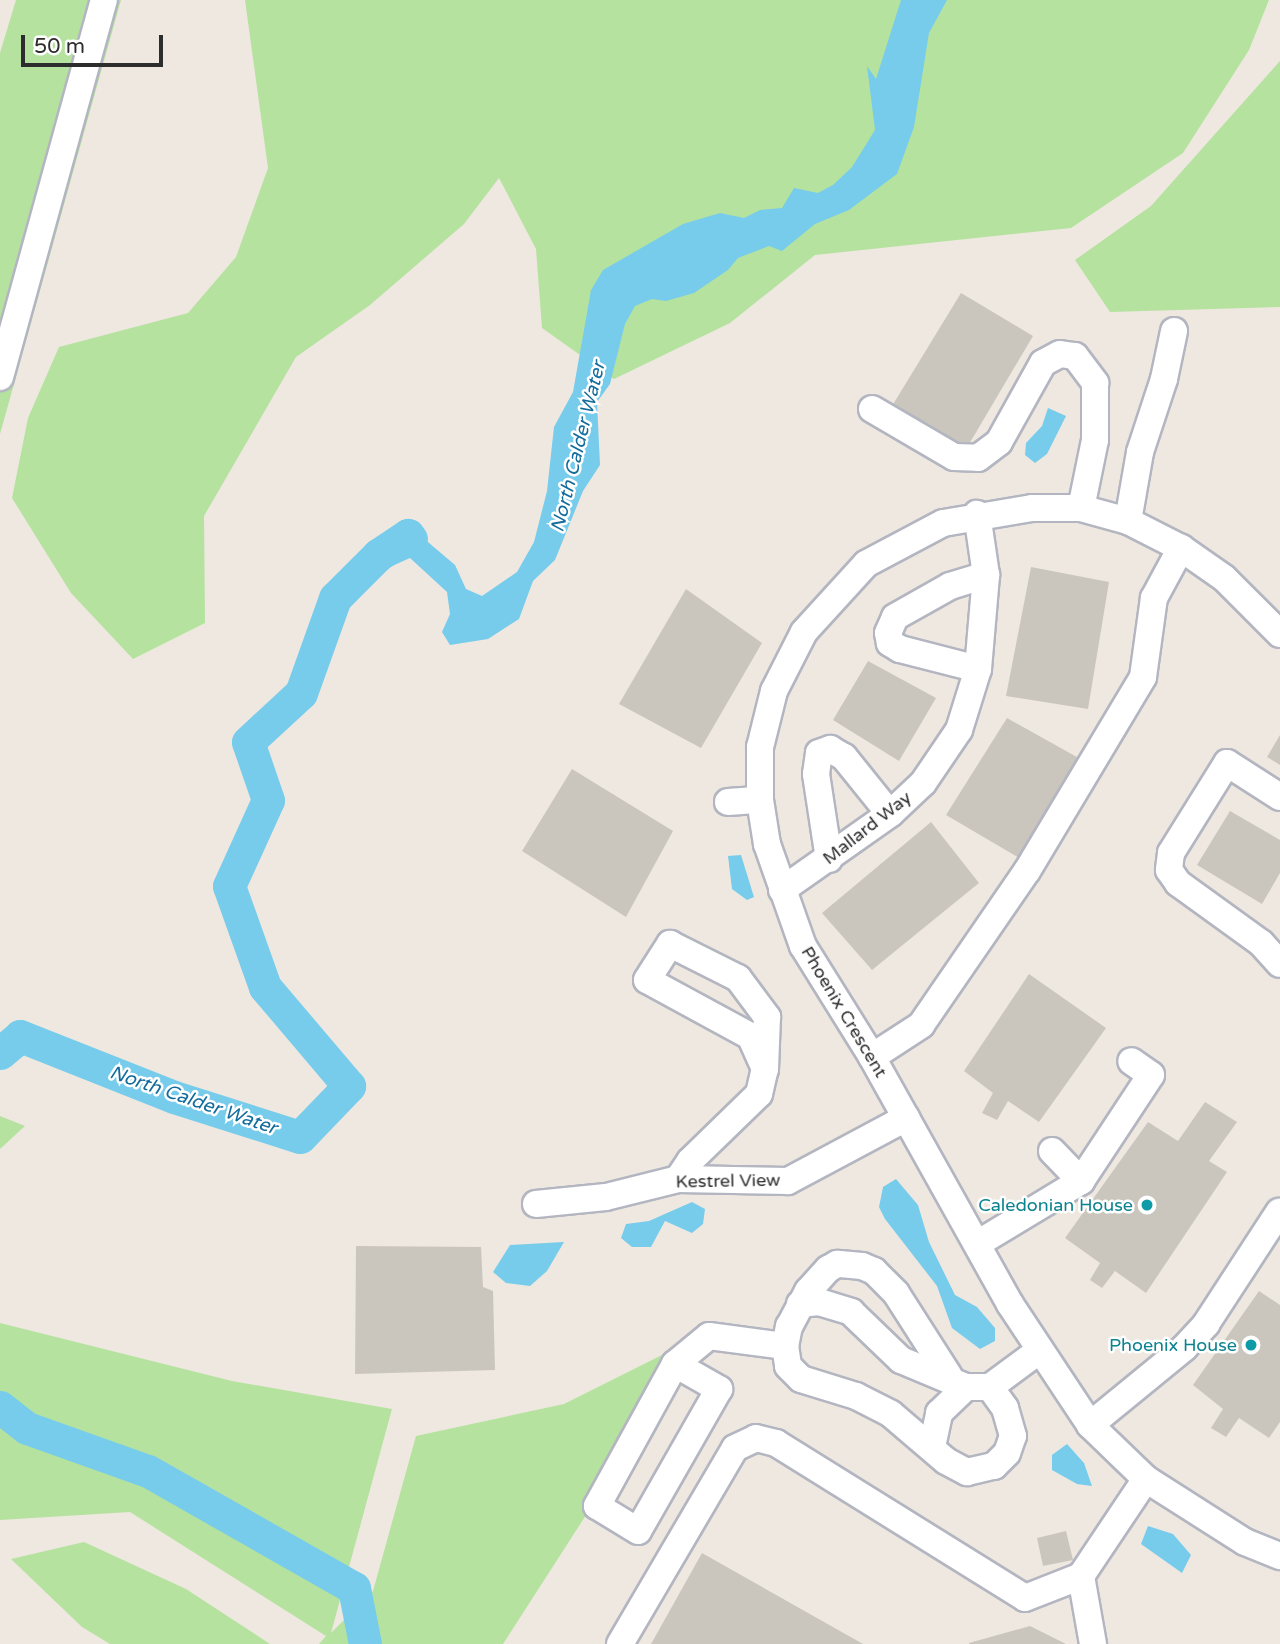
<!DOCTYPE html>
<html>
<head>
<meta charset="utf-8">
<style>
  body { margin:0 }
  #map { position:relative; width:1280px; height:1644px; overflow:hidden; background:#eee8e0; font-family:"Varela Round",sans-serif }
  div>[style] { position:absolute }
  [style*='--x'] { left:calc(var(--x)*1px); top:calc(var(--y)*1px); width:calc(var(--w)*1px); rotate:calc(var(--a)*1deg) }
  .green>* { inset:0; background:#b5e29f }
  .water>* { inset:0; background:#77ccec }
  .river>* { height:33px; margin:-16.5px; padding:0 16.5px; transform-origin:16.5px; border-radius:16.5px; background:#77ccec }
  .building>* { inset:0; background:#cac6be }
  .roads { filter:drop-shadow(2px 0 #b3b6c0) drop-shadow(-2px 0 #b3b6c0) drop-shadow(0 2px #b3b6c0) drop-shadow(0 -2px #b3b6c0) }
  .minor>* { height:26px; margin:-13px; padding:0 13px; transform-origin:13px; border-radius:13px; background:#fff }
  .dots>* { width:19px; height:19px; translate:-50% -50%; box-sizing:border-box; border:4px solid #fff; border-radius:50% }
  span { translate:-50% -50%; white-space:nowrap; text-align:center; line-height:1.15; -webkit-text-stroke:5px #fff; paint-order:stroke }
  .street-label { font-size:18px; color:#2d2d2d }
  .culture-label { font-size:18px; color:#0d838f }
  .right { translate:-100% -50%; text-align:right }
  .water-label { font-size:19px; color:#126c9c; font-style:italic }
  .scale { position:absolute; left:21px; top:35px; width:142px; height:32px; box-sizing:border-box; border:4px solid #2d2d2d; border-top:0; padding-left:9px; font-size:21px; line-height:24px; white-space:nowrap; color:#2d2d2d; -webkit-text-stroke:5px #fff; paint-order:stroke }
</style>
</head>
<body>
<div id="map">
  <div class="green">
    <div style="clip-path:polygon(16px 0,121px 0,0 434px,0 53px)"></div>
    <div style="clip-path:polygon(245px 0,1269px 0,1249px 50px,1183px 153px,1071px 228px,815px 255px,730px 323px,614px 379px,542px 328px,536px 249px,499px 178px,464px 224px,370px 305px,296px 357px,204px 516px,205px 623px,133px 659px,71px 593px,12px 498px,28px 418px,59px 347px,188px 313px,236px 257px,268px 168px)"></div>
    <div style="clip-path:polygon(1280px 61px,1280px 307px,1110px 312px,1075px 260px,1151px 206px)"></div>
    <div style="clip-path:polygon(0 1116px,25px 1126px,0 1149px)"></div>
    <div style="clip-path:polygon(0 1323px,232px 1381px,392px 1409px,331px 1633px,373px 1591px,416px 1436px,564px 1404px,702px 1335px,503px 1644px,319px 1644px,326px 1636px,130px 1512px,0 1520px)"></div>
    <div style="clip-path:polygon(84px 1542px,186px 1589px,270px 1644px,110px 1644px,82px 1627px,11px 1559px)"></div>
  </div>
  <div class="water">
    <div style="clip-path:polygon(901px 0,947px 0,929px 33px,914px 127px,897px 174px,849px 210px,815px 224px,782px 251px,769px 246px,738px 258px,728px 270px,694px 293px,666px 301px,652px 299px,635px 306px,625px 324px,610px 384px,597px 402px,600px 465px,583px 491px,555px 560px,533px 581px,519px 619px,488px 639px,450px 645px,442px 632px,450px 614px,447px 592px,410px 558px,392px 566px,369px 555px,374px 543px,402px 520px,455px 565px,466px 589px,482px 596px,517px 572px,534px 542px,547px 491px,554px 427px,573px 392px,591px 290px,603px 270px,683px 224px,720px 213px,744px 218px,760px 210px,782px 208px,794px 188px,818px 193px,833px 185px,852px 167px,875px 130px,867px 66px,876px 79px)"></div>
    <div style="clip-path:polygon(1048px 408px,1066px 416px,1047px 454px,1035px 463px,1025px 455px,1026px 443px,1042px 426px)"></div>
    <div style="clip-path:polygon(741px 855px,754px 897px,747px 900px,732px 889px,728px 856px)"></div>
    <div style="clip-path:polygon(896px 1179px,918px 1205px,929px 1242px,955px 1295px,977px 1307px,995px 1328px,995px 1341px,980px 1349px,952px 1328px,937px 1286px,885px 1219px,879px 1207px,883px 1187px)"></div>
    <div style="clip-path:polygon(692px 1202px,705px 1209px,703px 1224px,692px 1233px,665px 1221px,651px 1247px,632px 1247px,621px 1238px,626px 1224px,649px 1221px)"></div>
    <div style="clip-path:polygon(564px 1242px,547px 1271px,530px 1286px,506px 1283px,493px 1272px,510px 1245px)"></div>
    <div style="clip-path:polygon(1067px 1444px,1084px 1463px,1092px 1486px,1077px 1484px,1052px 1470px,1052px 1455px)"></div>
    <div style="clip-path:polygon(1148px 1526px,1173px 1534px,1191px 1555px,1182px 1573px,1141px 1544px)"></div>
  </div>
  <div class="river">
    <div style="--x:0;--y:1053;--w:26;--a:-40"></div>
    <div style="--x:20;--y:1036;--w:166;--a:21.6"></div>
    <div style="--x:174;--y:1097;--w:132;--a:17.6"></div>
    <div style="--x:300;--y:1137;--w:71;--a:-46.1"></div>
    <div style="--x:349;--y:1086;--w:130;--a:-130.3"></div>
    <div style="--x:265;--y:987;--w:107;--a:-109.6"></div>
    <div style="--x:229;--y:886;--w:94;--a:-65.6"></div>
    <div style="--x:268;--y:800;--w:61;--a:-109"></div>
    <div style="--x:248;--y:742;--w:72;--a:-42.8"></div>
    <div style="--x:301;--y:693;--w:101;--a:-70.3"></div>
    <div style="--x:335;--y:598;--w:61;--a:-45"></div>
    <div style="--x:378;--y:555;--w:36;--a:-34"></div>
    <div style="--x:408;--y:535;--w:5;--a:53"></div>
    <div style="--x:0;--y:1407;--w:34;--a:38"></div>
    <div style="--x:27;--y:1428;--w:128;--a:19.6"></div>
    <div style="--x:148;--y:1471;--w:237;--a:29.6"></div>
    <div style="--x:354;--y:1588;--w:57;--a:78.9"></div>
  </div>
  <div class="building">
    <div style="clip-path:polygon(961px 293px,1033px 336px,965px 451px,892px 406px)"></div>
    <div style="clip-path:polygon(1031px 567px,1109px 582px,1088px 709px,1006px 696px)"></div>
    <div style="clip-path:polygon(686px 589px,762px 643px,701px 748px,619px 704px)"></div>
    <div style="clip-path:polygon(868px 661px,936px 698px,899px 761px,833px 720px)"></div>
    <div style="clip-path:polygon(1007px 718px,1084px 761px,1026px 862px,946px 815px)"></div>
    <div style="clip-path:polygon(1280px 735px,1280px 765px,1267px 757px)"></div>
    <div style="clip-path:polygon(572px 769px,673px 831px,626px 917px,522px 851px)"></div>
    <div style="clip-path:polygon(1230px 811px,1280px 840px,1280px 873px,1262px 904px,1197px 865px)"></div>
    <div style="clip-path:polygon(931px 822px,979px 883px,872px 970px,822px 913px)"></div>
    <div style="clip-path:polygon(1029px 974px,1106px 1028px,1039px 1122px,1008px 1101px,997px 1120px,982px 1113px,993px 1093px,964px 1071px)"></div>
    <div style="clip-path:polygon(1205px 1102px,1237px 1122px,1209px 1161px,1227px 1172px,1146px 1293px,1115px 1271px,1102px 1288px,1090px 1280px,1100px 1263px,1065px 1238px,1148px 1122px,1178px 1141px)"></div>
    <div style="clip-path:polygon(356px 1246px,481px 1247px,483px 1287px,493px 1291px,495px 1370px,355px 1374px)"></div>
    <div style="clip-path:polygon(1259px 1291px,1280px 1305px,1280px 1422px,1269px 1438px,1239px 1418px,1226px 1437px,1211px 1428px,1223px 1409px,1193px 1385px)"></div>
    <div style="clip-path:polygon(1066px 1531px,1073px 1560px,1043px 1566px,1037px 1538px)"></div>
    <div style="clip-path:polygon(702px 1553px,863px 1644px,651px 1644px)"></div>
    <div style="clip-path:polygon(1030px 1626px,1066px 1644px,969px 1644px,969px 1643px)"></div>
  </div>
  <div class="roads">
    <div class="minor">
      <div style="--x:0;--y:377;--w:391;--a:-74.6"></div>
      <div style="--x:872;--y:409;--w:95;--a:30.3"></div>
      <div style="--x:954;--y:457;--w:24;--a:2"></div>
      <div style="--x:978;--y:458;--w:26;--a:-37"></div>
      <div style="--x:999;--y:442;--w:90;--a:-60.9"></div>
      <div style="--x:1043;--y:363;--w:19;--a:-28"></div>
      <div style="--x:1060;--y:354;--w:15;--a:8"></div>
      <div style="--x:1075;--y:356;--w:34;--a:53"></div>
      <div style="--x:1095;--y:383;--w:57;--a:90"></div>
      <div style="--x:1095;--y:440;--w:69;--a:101.6"></div>
      <div style="--x:1128;--y:521;--w:70;--a:-80.1"></div>
      <div style="--x:1140;--y:452;--w:77;--a:-71.8"></div>
      <div style="--x:1164;--y:379;--w:49;--a:-78.2"></div>
      <div style="--x:1280;--y:634;--w:79;--a:-135"></div>
      <div style="--x:1224;--y:578;--w:52;--a:-145.1"></div>
      <div style="--x:1181;--y:548;--w:59;--a:-153"></div>
      <div style="--x:1128;--y:521;--w:49;--a:-164.5"></div>
      <div style="--x:1081;--y:508;--w:49;--a:180"></div>
      <div style="--x:1032;--y:508;--w:90;--a:170.4"></div>
      <div style="--x:943;--y:523;--w:87;--a:152"></div>
      <div style="--x:866;--y:564;--w:92;--a:132.4"></div>
      <div style="--x:804;--y:632;--w:66;--a:117"></div>
      <div style="--x:774;--y:691;--w:58;--a:104"></div>
      <div style="--x:760;--y:747;--w:53;--a:90"></div>
      <div style="--x:760;--y:800;--w:45;--a:81"></div>
      <div style="--x:767;--y:844;--w:108;--a:70.6"></div>
      <div style="--x:803;--y:946;--w:131;--a:58.1"></div>
      <div style="--x:872;--y:1057;--w:283;--a:60.8"></div>
      <div style="--x:1010;--y:1304;--w:145;--a:56.5"></div>
      <div style="--x:1090;--y:1425;--w:78;--a:44"></div>
      <div style="--x:1146;--y:1479;--w:117;--a:32.5"></div>
      <div style="--x:1245;--y:1542;--w:38;--a:22"></div>
      <div style="--x:978;--y:669;--w:81;--a:-165.6"></div>
      <div style="--x:900;--y:649;--w:12;--a:-149"></div>
      <div style="--x:890;--y:643;--w:10;--a:-101"></div>
      <div style="--x:888;--y:633;--w:17;--a:-66"></div>
      <div style="--x:895;--y:617;--w:63;--a:-29.4"></div>
      <div style="--x:950;--y:586;--w:38;--a:-17"></div>
      <div style="--x:1280;--y:797;--w:63;--a:-147.3"></div>
      <div style="--x:1227;--y:763;--w:106;--a:121.9"></div>
      <div style="--x:1171;--y:853;--w:17;--a:97"></div>
      <div style="--x:1169;--y:870;--w:16;--a:55"></div>
      <div style="--x:1178;--y:883;--w:102;--a:35.9"></div>
      <div style="--x:1261;--y:943;--w:28;--a:48"></div>
      <div style="--x:728;--y:802;--w:32;--a:-4"></div>
      <div style="--x:829;--y:859;--w:86;--a:-98.7"></div>
      <div style="--x:816;--y:774;--w:21;--a:-82"></div>
      <div style="--x:819;--y:753;--w:12;--a:-20"></div>
      <div style="--x:830;--y:749;--w:16;--a:30"></div>
      <div style="--x:844;--y:757;--w:73;--a:51.1"></div>
      <div style="--x:782;--y:890;--w:133;--a:-35.2"></div>
      <div style="--x:891;--y:813;--w:44;--a:-43.2"></div>
      <div style="--x:923;--y:783;--w:64;--a:-55.8"></div>
      <div style="--x:959;--y:730;--w:64;--a:-72.7"></div>
      <div style="--x:978;--y:669;--w:94;--a:-85.1"></div>
      <div style="--x:986;--y:575;--w:62;--a:-98.4"></div>
      <div style="--x:872;--y:1057;--w:59;--a:-33.1"></div>
      <div style="--x:921;--y:1025;--w:187;--a:-55.5"></div>
      <div style="--x:1027;--y:871;--w:226;--a:-59.1"></div>
      <div style="--x:1143;--y:677;--w:80;--a:-82.1"></div>
      <div style="--x:1154;--y:598;--w:57;--a:-61.6"></div>
      <div style="--x:1052;--y:1151;--w:42;--a:46"></div>
      <div style="--x:678;--y:1179;--w:22;--a:-56"></div>
      <div style="--x:690;--y:1161;--w:96;--a:-44.2"></div>
      <div style="--x:759;--y:1094;--w:26;--a:-77"></div>
      <div style="--x:765;--y:1069;--w:36;--a:-114"></div>
      <div style="--x:750;--y:1036;--w:117;--a:-151.5"></div>
      <div style="--x:647;--y:980;--w:43;--a:-57.4"></div>
      <div style="--x:670;--y:944;--w:76;--a:26.6"></div>
      <div style="--x:738;--y:978;--w:49;--a:53.4"></div>
      <div style="--x:767;--y:1017;--w:52;--a:92.2"></div>
      <div style="--x:536;--y:1204;--w:70;--a:-5.7"></div>
      <div style="--x:606;--y:1197;--w:74;--a:-14"></div>
      <div style="--x:678;--y:1179;--w:110;--a:1"></div>
      <div style="--x:788;--y:1181;--w:134;--a:-28.1"></div>
      <div style="--x:977;--y:1244;--w:122;--a:-31.2"></div>
      <div style="--x:1081;--y:1181;--w:127;--a:-56.6"></div>
      <div style="--x:1151;--y:1075;--w:24;--a:-145"></div>
      <div style="--x:800;--y:1304;--w:19;--a:-6"></div>
      <div style="--x:819;--y:1302;--w:34;--a:17"></div>
      <div style="--x:851;--y:1312;--w:69;--a:43.8"></div>
      <div style="--x:901;--y:1360;--w:70;--a:22.6"></div>
      <div style="--x:966;--y:1387;--w:24;--a:0"></div>
      <div style="--x:990;--y:1387;--w:62;--a:-36.5"></div>
      <div style="--x:675;--y:1364;--w:51;--a:29.6"></div>
      <div style="--x:719;--y:1389;--w:163;--a:119.7"></div>
      <div style="--x:638;--y:1531;--w:48;--a:-148.6"></div>
      <div style="--x:597;--y:1506;--w:162;--a:-61.2"></div>
      <div style="--x:675;--y:1364;--w:44;--a:-39.5"></div>
      <div style="--x:709;--y:1336;--w:77;--a:7.5"></div>
      <div style="--x:949;--y:1376;--w:98;--a:-122.6"></div>
      <div style="--x:896;--y:1293;--w:31;--a:-135"></div>
      <div style="--x:874;--y:1271;--w:13;--a:-157"></div>
      <div style="--x:862;--y:1266;--w:25;--a:-175"></div>
      <div style="--x:837;--y:1264;--w:10;--a:151"></div>
      <div style="--x:828;--y:1269;--w:30;--a:132"></div>
      <div style="--x:808;--y:1291;--w:40;--a:118"></div>
      <div style="--x:789;--y:1326;--w:20;--a:101"></div>
      <div style="--x:785;--y:1346;--w:20;--a:81"></div>
      <div style="--x:788;--y:1366;--w:18;--a:45"></div>
      <div style="--x:801;--y:1379;--w:58;--a:17.2"></div>
      <div style="--x:856;--y:1396;--w:39;--a:27"></div>
      <div style="--x:891;--y:1414;--w:72;--a:40.5"></div>
      <div style="--x:946;--y:1461;--w:24;--a:28"></div>
      <div style="--x:967;--y:1472;--w:28;--a:-13"></div>
      <div style="--x:994;--y:1466;--w:18;--a:-45"></div>
      <div style="--x:1007;--y:1453;--w:18;--a:-71"></div>
      <div style="--x:1013;--y:1436;--w:29;--a:-106"></div>
      <div style="--x:1005;--y:1408;--w:26;--a:-126"></div>
      <div style="--x:1090;--y:1425;--w:122;--a:-39.3"></div>
      <div style="--x:1184;--y:1348;--w:33;--a:-47"></div>
      <div style="--x:1206;--y:1324;--w:134;--a:-56.9"></div>
      <div style="--x:932;--y:1447;--w:35;--a:-78"></div>
      <div style="--x:939;--y:1413;--w:37;--a:-44"></div>
      <div style="--x:1081;--y:1576;--w:69;--a:80"></div>
      <div style="--x:620;--y:1644;--w:227;--a:-59.6"></div>
      <div style="--x:735;--y:1448;--w:23;--a:-25"></div>
      <div style="--x:756;--y:1438;--w:21;--a:14"></div>
      <div style="--x:776;--y:1443;--w:293;--a:31.9"></div>
      <div style="--x:1025;--y:1598;--w:60;--a:-21.4"></div>
      <div style="--x:1081;--y:1576;--w:117;--a:-56.2"></div>
    </div>
  </div>
  <div class="dots">
    <div style="left:1147px;top:1205px;background:#0f9aa8"></div>
    <div style="left:1251px;top:1345px;background:#0f9aa8"></div>
  </div>
  <div class="street-label">
    <span style="left:867px;top:828px;rotate:-38deg">Mallard Way</span>
    <span style="left:844px;top:1012px;rotate:59deg">Phoenix Crescent</span>
    <span style="left:728px;top:1181px;rotate:-1deg">Kestrel View</span>
  </div>
  <div class="culture-label">
    <span class="right" style="left:1133px;top:1205px">Caledonian House</span>
    <span class="right" style="left:1237px;top:1345px">Phoenix House</span>
  </div>
  <div class="water-label">
    <span style="left:579px;top:447px;rotate:-76deg">North Calder Water</span>
    <span style="left:193px;top:1101px;rotate:19deg">North Calder Water</span>
  </div>
  <div class="scale">50 m</div>
</div>
</body>
</html>
